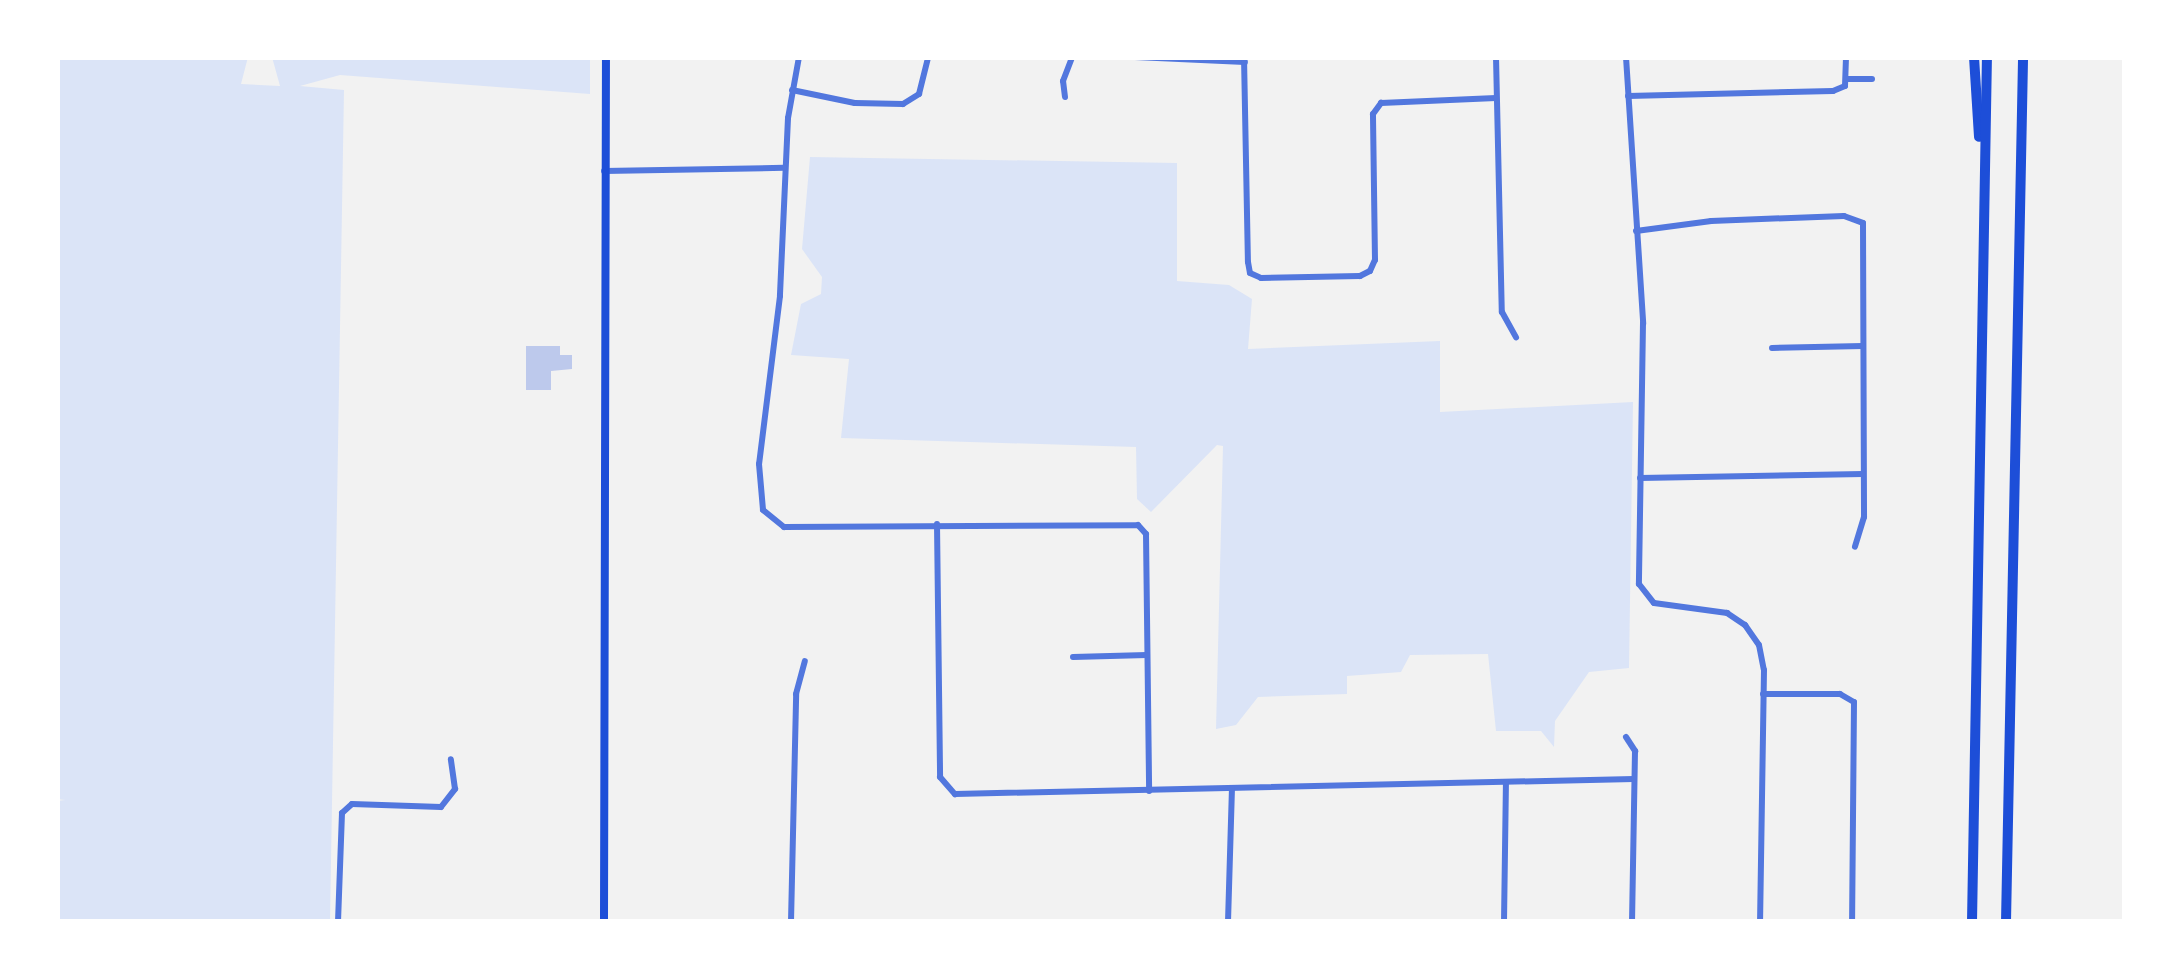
<!DOCTYPE html>
<html>
<head>
<meta charset="utf-8">
<style>
  body { margin:0 }
  #map { position:relative; width:2182px; height:979px; overflow:hidden; background:#f2f2f2; font-family:Overpass,sans-serif }
  div>[style] { position:absolute }
  [style*='--x'] { left:calc(var(--x)*1px); top:calc(var(--y)*1px); width:calc(var(--w)*1px); rotate:calc(var(--a)*1deg) }
  .green>* { inset:0; background:#dbe4f7 }
  .building>* { inset:0; background:#bdc9ec }
  .minor>* { height:6px; margin:-3px; padding:0 3px; transform-origin:3px; border-radius:3px; background:#5277de }
  .secondary>* { height:8px; margin:-4px; padding:0 4px; transform-origin:4px; border-radius:4px; background:#1d4ed8 }
  .motorway>* { height:10px; margin:-5px; padding:0 5px; transform-origin:5px; border-radius:5px; background:#1d4ed8 }
  span { translate:-50% -50%; white-space:nowrap; text-align:center; line-height:1.15; -webkit-text-stroke:12px #fff; paint-order:stroke }
  .frame { position:absolute; inset:0; border:60px solid #fff; pointer-events:none }
</style>
</head>
<body>
<div id="map">
  <div class="green">
    <div style="clip-path:polygon(57px 57px,248px 57px,241px 84px,280px 86px,272px 57px,590px 57px,590px 94px,340px 75px,300px 86px,344px 90px,330px 922px,57px 922px,57px 801px,65px 800px,57px 799px)"></div>
    <div style="clip-path:polygon(810px 157px,1177px 163px,1177px 281px,1229px 285px,1252px 299px,1248px 349px,1440px 341px,1440px 412px,1633px 402px,1629px 668px,1589px 672px,1555px 721px,1554px 747px,1541px 731px,1496px 731px,1488px 654px,1410px 655px,1401px 672px,1347px 676px,1347px 694px,1258px 697px,1236px 725px,1216px 729px,1223px 446px,1217px 445px,1151px 512px,1137px 499px,1136px 447px,841px 438px,849px 359px,791px 355px,801px 304px,821px 294px,822px 277px,802px 249px)"></div>
  </div>
  <div class="building">
    <div style="clip-path:polygon(526px 346px,560px 346px,560px 355px,572px 355px,572px 369px,551px 371px,551px 390px,526px 390px)"></div>
  </div>
  <div class="minor">
    <div style="--x:799;--y:57;--w:62;--a:100.2"></div>
    <div style="--x:788;--y:118;--w:178;--a:92.6"></div>
    <div style="--x:780;--y:296;--w:169;--a:97.1"></div>
    <div style="--x:759;--y:464;--w:46;--a:85"></div>
    <div style="--x:763;--y:510;--w:27;--a:39"></div>
    <div style="--x:784;--y:527;--w:354;--a:-0.3"></div>
    <div style="--x:1138;--y:525;--w:12;--a:48"></div>
    <div style="--x:1146;--y:534;--w:257;--a:89.3"></div>
    <div style="--x:1135;--y:57;--w:110;--a:2.6"></div>
    <div style="--x:1244;--y:57;--w:205;--a:88.9"></div>
    <div style="--x:1248;--y:262;--w:11;--a:80"></div>
    <div style="--x:1250;--y:273;--w:12;--a:24"></div>
    <div style="--x:1261;--y:278;--w:99;--a:-1.2"></div>
    <div style="--x:1360;--y:276;--w:11;--a:-27"></div>
    <div style="--x:1370;--y:271;--w:12;--a:-66"></div>
    <div style="--x:1375;--y:260;--w:146;--a:-90.8"></div>
    <div style="--x:1373;--y:114;--w:14;--a:-54"></div>
    <div style="--x:1381;--y:103;--w:115;--a:-2.5"></div>
    <div style="--x:1496;--y:57;--w:255;--a:88.7"></div>
    <div style="--x:1502;--y:312;--w:29;--a:61"></div>
    <div style="--x:1626;--y:57;--w:267;--a:86.3"></div>
    <div style="--x:1643;--y:323;--w:261;--a:90.9"></div>
    <div style="--x:1639;--y:584;--w:24;--a:52"></div>
    <div style="--x:1654;--y:603;--w:74;--a:7.8"></div>
    <div style="--x:1727;--y:613;--w:22;--a:34"></div>
    <div style="--x:1745;--y:625;--w:24;--a:55"></div>
    <div style="--x:1759;--y:645;--w:25;--a:79"></div>
    <div style="--x:1764;--y:670;--w:252;--a:90.9"></div>
    <div style="--x:1846;--y:79;--w:26;--a:0"></div>
    <div style="--x:792;--y:90;--w:64;--a:11.7"></div>
    <div style="--x:855;--y:103;--w:48;--a:1.2"></div>
    <div style="--x:903;--y:104;--w:19;--a:-32"></div>
    <div style="--x:919;--y:94;--w:38;--a:-76"></div>
    <div style="--x:1628;--y:96;--w:205;--a:-1.4"></div>
    <div style="--x:1833;--y:91;--w:13;--a:-23"></div>
    <div style="--x:1845;--y:86;--w:29;--a:-88"></div>
    <div style="--x:1065;--y:97;--w:16;--a:-97"></div>
    <div style="--x:1063;--y:81;--w:26;--a:-69"></div>
    <div style="--x:604;--y:171;--w:180;--a:-1"></div>
    <div style="--x:1636;--y:231;--w:76;--a:-7.6"></div>
    <div style="--x:1711;--y:221;--w:133;--a:-2.2"></div>
    <div style="--x:1844;--y:216;--w:20;--a:20"></div>
    <div style="--x:1863;--y:223;--w:294;--a:89.8"></div>
    <div style="--x:1864;--y:517;--w:31;--a:107"></div>
    <div style="--x:1772;--y:348;--w:91;--a:-1.3"></div>
    <div style="--x:1640;--y:478;--w:223;--a:-1"></div>
    <div style="--x:937;--y:524;--w:253;--a:89.3"></div>
    <div style="--x:940;--y:777;--w:23;--a:49"></div>
    <div style="--x:955;--y:794;--w:679;--a:-1.27"></div>
    <div style="--x:1073;--y:657;--w:74;--a:-1.5"></div>
    <div style="--x:1763;--y:694;--w:77;--a:0"></div>
    <div style="--x:1840;--y:694;--w:16;--a:30"></div>
    <div style="--x:1854;--y:702;--w:220;--a:90.5"></div>
    <div style="--x:1626;--y:737;--w:17;--a:57"></div>
    <div style="--x:1635;--y:751;--w:171;--a:91"></div>
    <div style="--x:338;--y:922;--w:109;--a:-87.9"></div>
    <div style="--x:342;--y:813;--w:13;--a:-42"></div>
    <div style="--x:352;--y:804;--w:89;--a:1.9"></div>
    <div style="--x:441;--y:807;--w:23;--a:-52"></div>
    <div style="--x:455;--y:789;--w:30;--a:-98"></div>
    <div style="--x:791;--y:922;--w:228;--a:-88.7"></div>
    <div style="--x:796;--y:694;--w:34;--a:-75"></div>
    <div style="--x:1228;--y:922;--w:134;--a:-88.3"></div>
    <div style="--x:1504;--y:922;--w:140;--a:-89.2"></div>
  </div>
  <div class="secondary">
    <div style="--x:604;--y:922;--w:865;--a:-89.87"></div>
  </div>
  <div class="motorway">
    <div style="--x:1974;--y:57;--w:80;--a:86.4"></div>
    <div style="--x:1972;--y:922;--w:865;--a:-89.01"></div>
    <div style="--x:2006;--y:922;--w:865;--a:-88.87"></div>
  </div>
  <div class="frame"></div>
</div>
</body>
</html>
